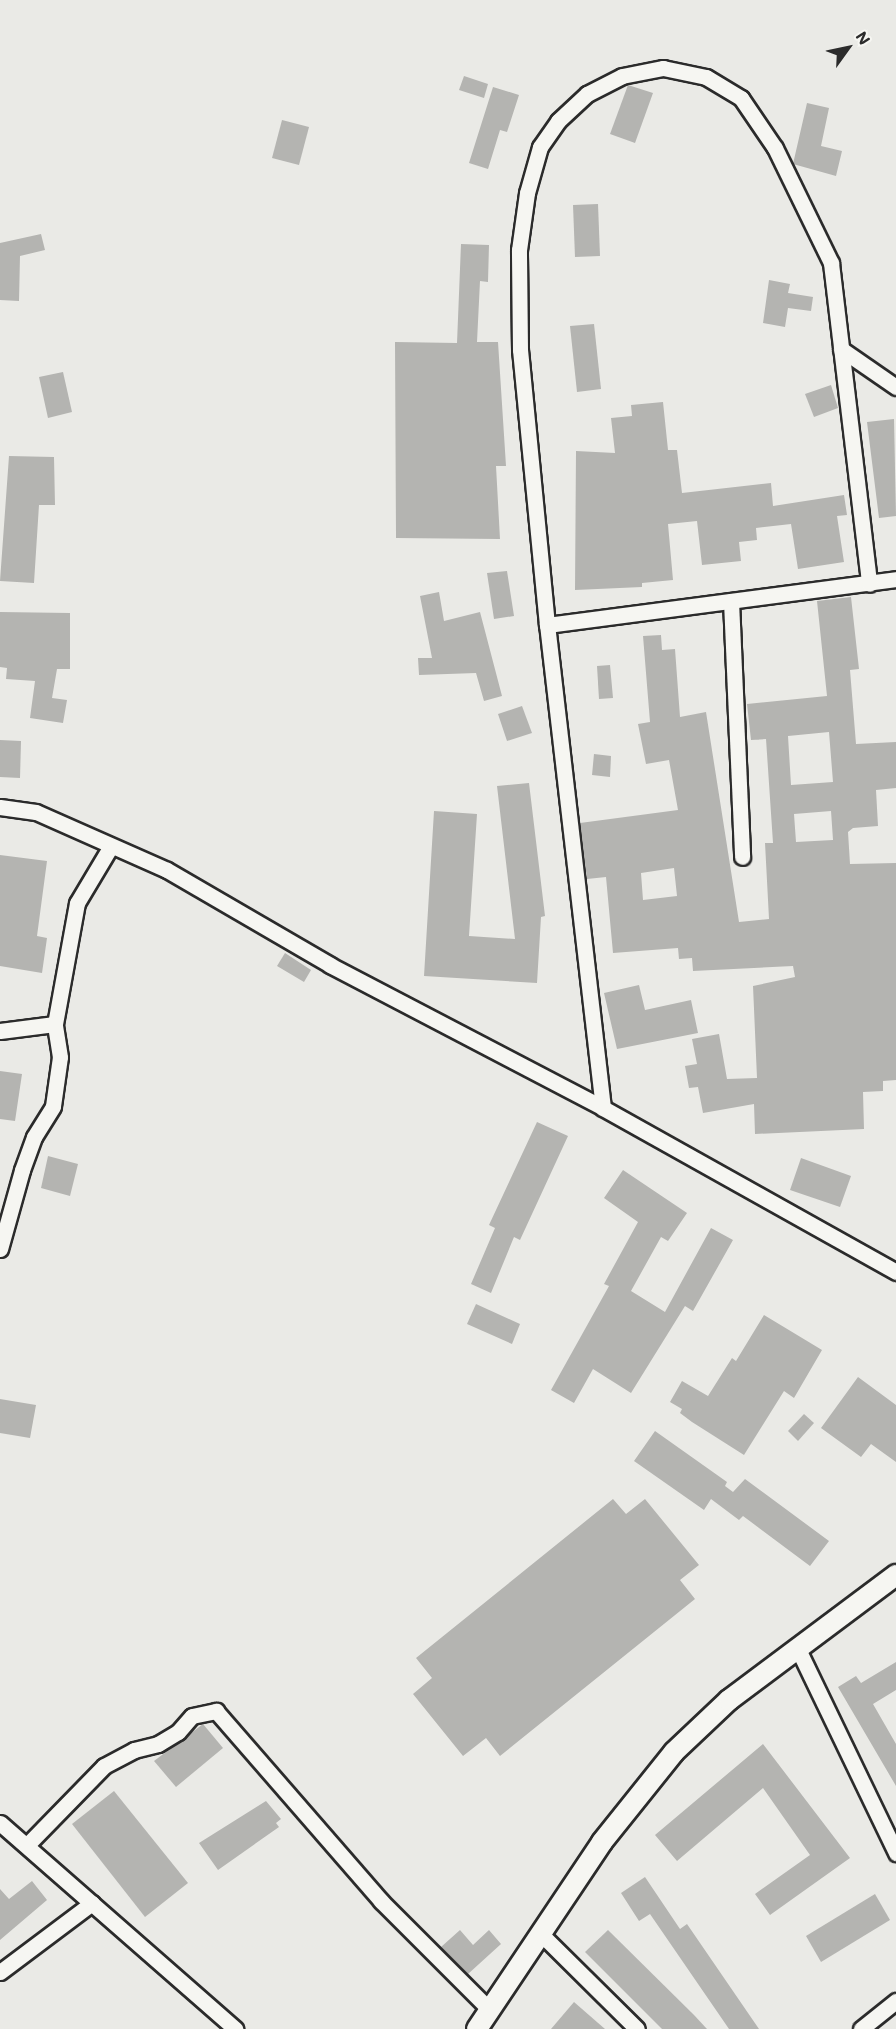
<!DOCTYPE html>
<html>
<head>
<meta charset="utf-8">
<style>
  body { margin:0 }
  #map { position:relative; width:896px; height:2029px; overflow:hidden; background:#eaeae6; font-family:Mali,sans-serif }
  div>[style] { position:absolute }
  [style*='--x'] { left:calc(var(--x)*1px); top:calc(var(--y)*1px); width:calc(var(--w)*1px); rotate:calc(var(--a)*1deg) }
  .building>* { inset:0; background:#b4b4b1 }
  .roads { filter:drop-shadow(2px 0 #2b2b2b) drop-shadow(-2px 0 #2b2b2b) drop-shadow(0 2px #2b2b2b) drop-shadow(0 -2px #2b2b2b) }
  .minor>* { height:15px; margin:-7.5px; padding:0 7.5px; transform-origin:7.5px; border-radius:7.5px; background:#f6f6f2 }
  .tertiary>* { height:20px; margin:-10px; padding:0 10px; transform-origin:10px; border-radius:10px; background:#f6f6f2 }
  span { translate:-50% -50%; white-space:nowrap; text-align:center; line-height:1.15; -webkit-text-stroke:4.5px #f6f6f2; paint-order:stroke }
  .north { position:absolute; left:818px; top:18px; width:60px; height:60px; -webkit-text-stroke:4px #f6f6f2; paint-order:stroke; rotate:57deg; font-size:16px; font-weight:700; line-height:24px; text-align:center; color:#2b2b2b }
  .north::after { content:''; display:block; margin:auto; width:21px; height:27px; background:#2b2b2b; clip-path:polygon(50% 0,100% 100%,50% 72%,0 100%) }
</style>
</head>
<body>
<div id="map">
  <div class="building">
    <div style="clip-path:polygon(464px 76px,488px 84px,484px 98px,459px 90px)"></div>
    <div style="clip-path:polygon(628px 85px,653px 93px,635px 143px,610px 134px)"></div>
    <div style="clip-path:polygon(493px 87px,519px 95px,507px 132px,500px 130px,488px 169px,469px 163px)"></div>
    <div style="clip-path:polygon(807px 103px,829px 108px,821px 146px,842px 151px,836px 176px,793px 164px)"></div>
    <div style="clip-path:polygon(282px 120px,309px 127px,299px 165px,272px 158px)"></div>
    <div style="clip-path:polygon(598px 204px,600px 256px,575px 257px,573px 205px)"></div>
    <div style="clip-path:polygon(41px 234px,45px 250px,20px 256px,19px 301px,0 300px,0 243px)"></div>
    <div style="clip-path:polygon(461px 244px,489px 245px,488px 282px,480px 281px,477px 342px,498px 342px,506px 466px,496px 466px,500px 539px,396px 538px,395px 342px,457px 343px)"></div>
    <div style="clip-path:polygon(769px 280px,790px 284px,788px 293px,813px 297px,811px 311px,788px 308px,785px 327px,763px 323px)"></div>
    <div style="clip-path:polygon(594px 324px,601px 389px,577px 392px,570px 326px)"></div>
    <div style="clip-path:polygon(63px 372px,72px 412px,48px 418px,39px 377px)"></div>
    <div style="clip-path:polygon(831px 385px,838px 408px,814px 417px,805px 394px)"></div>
    <div style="clip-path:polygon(663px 402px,668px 450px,677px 450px,682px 493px,771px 483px,773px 506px,844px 495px,847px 515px,837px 516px,844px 562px,798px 569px,791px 524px,756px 528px,757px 540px,739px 542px,741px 561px,702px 565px,697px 521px,668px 524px,673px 580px,642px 583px,642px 587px,575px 590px,576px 451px,615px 453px,611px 418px,632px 416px,631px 405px)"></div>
    <div style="clip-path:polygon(894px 419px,896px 516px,879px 518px,867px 422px)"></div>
    <div style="clip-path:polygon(9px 456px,54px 457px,55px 505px,39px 505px,34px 583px,0 581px)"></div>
    <div style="clip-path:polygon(507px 571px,514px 616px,494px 619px,487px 573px)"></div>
    <div style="clip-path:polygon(439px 592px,444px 621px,480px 612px,502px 696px,484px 701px,476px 673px,419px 675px,418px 658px,432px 658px,420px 596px)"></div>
    <div style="clip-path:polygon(evenodd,851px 597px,859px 669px,850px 670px,856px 744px,896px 742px,896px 788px,876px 790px,878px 826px,853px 828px,848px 832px,850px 864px,896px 863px,896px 1080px,883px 1081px,883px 1091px,863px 1092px,864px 1129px,755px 1134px,754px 1104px,703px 1113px,698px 1087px,689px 1088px,685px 1066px,697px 1064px,692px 1039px,719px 1034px,727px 1079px,757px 1078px,753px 986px,795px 977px,793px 966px,693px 971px,692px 958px,679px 959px,678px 948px,613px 953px,606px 877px,587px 879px,580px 823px,678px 810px,669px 760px,646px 764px,638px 724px,650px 722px,643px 636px,661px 635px,662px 650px,675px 649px,680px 717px,706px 712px,739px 922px,769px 919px,765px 843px,773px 843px,766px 739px,751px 740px,747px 704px,827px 696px,817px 601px,851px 597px,829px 732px,833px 782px,791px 785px,788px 736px,829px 732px,851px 597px,831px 811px,833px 840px,796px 842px,794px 814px,831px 811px,851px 597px,674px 868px,677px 896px,643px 900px,641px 873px,674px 868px)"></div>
    <div style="clip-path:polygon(0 612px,70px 613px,70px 669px,57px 669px,52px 698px,67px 700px,63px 723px,30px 718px,35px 681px,6px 679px,7px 668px,0 667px)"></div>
    <div style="clip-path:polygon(610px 665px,613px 698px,599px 699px,597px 666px)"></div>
    <div style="clip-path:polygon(522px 706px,532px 733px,507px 741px,498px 714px)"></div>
    <div style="clip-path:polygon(0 740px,21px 741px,20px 778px,0 777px)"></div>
    <div style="clip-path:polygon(594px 754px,611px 756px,610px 777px,592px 775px)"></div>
    <div style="clip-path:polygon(529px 783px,545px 916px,541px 917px,537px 983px,424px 976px,434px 811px,477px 814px,469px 936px,515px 939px,497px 786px)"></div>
    <div style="clip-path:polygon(0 855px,47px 861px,37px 936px,47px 938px,42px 973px,0 966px)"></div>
    <div style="clip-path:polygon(285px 953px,311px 970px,304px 982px,277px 966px)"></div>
    <div style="clip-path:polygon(639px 985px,645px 1010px,691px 1000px,698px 1033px,617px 1049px,604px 993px)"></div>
    <div style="clip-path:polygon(0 1071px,22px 1074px,15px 1121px,0 1119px)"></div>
    <div style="clip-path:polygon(537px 1122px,568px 1136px,520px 1240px,514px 1237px,491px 1293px,471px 1284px,495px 1228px,489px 1225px)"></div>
    <div style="clip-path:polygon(48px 1156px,78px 1164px,70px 1196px,41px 1188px)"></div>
    <div style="clip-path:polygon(801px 1158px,851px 1176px,840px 1207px,790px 1190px)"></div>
    <div style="clip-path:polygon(623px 1170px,687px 1213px,668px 1241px,661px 1237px,631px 1291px,665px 1312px,711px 1228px,733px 1240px,693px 1311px,685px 1306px,631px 1393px,593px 1369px,574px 1403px,551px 1390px,609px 1286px,604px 1284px,638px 1222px,604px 1198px)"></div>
    <div style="clip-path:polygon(476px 1304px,520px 1324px,512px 1344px,467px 1324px)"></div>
    <div style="clip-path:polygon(764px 1315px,822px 1350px,794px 1398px,784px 1391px,744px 1455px,692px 1422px,680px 1413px,682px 1409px,670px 1402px,682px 1381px,708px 1396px,732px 1358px,736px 1361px)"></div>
    <div style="clip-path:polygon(858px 1377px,896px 1405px,896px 1462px,871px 1444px,861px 1457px,821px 1428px)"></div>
    <div style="clip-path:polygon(0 1399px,36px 1405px,30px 1438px,0 1433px)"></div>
    <div style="clip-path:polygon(804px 1414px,814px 1423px,798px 1441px,788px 1431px)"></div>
    <div style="clip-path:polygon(655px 1431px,727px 1482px,725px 1486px,733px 1492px,745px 1479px,829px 1541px,810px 1566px,743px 1516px,739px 1520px,711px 1499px,704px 1510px,634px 1461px)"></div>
    <div style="clip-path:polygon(613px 1499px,626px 1514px,645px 1499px,699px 1565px,680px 1580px,695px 1599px,500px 1756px,486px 1738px,463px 1756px,413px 1694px,432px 1678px,416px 1658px)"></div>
    <div style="clip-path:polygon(896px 1662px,896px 1690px,873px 1704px,896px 1744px,896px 1786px,838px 1687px,856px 1676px,861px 1683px)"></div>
    <div style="clip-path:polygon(203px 1724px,223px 1748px,176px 1787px,154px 1761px)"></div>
    <div style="clip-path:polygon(763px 1744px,850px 1858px,770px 1915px,755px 1894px,810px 1855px,763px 1788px,677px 1861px,655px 1835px)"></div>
    <div style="clip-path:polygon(114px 1791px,188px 1883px,145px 1917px,72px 1824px)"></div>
    <div style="clip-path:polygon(266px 1801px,281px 1819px,276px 1823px,279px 1827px,218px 1870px,199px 1843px)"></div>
    <div style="clip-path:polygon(645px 1877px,680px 1929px,687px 1924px,759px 2029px,729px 2029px,650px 1914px,639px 1921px,621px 1893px)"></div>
    <div style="clip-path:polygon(32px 1881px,47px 1900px,0 1940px,0 1889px,9px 1899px)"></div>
    <div style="clip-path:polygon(875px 1894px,890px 1920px,821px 1962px,806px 1936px)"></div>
    <div style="clip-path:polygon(460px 1930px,473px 1945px,489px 1930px,501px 1944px,468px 1974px,441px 1947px)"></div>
    <div style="clip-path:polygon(608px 1930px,694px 2015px,707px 2029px,662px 2029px,585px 1952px)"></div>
    <div style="clip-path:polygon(574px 2002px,605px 2029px,551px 2029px)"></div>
  </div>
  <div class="roads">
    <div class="minor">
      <div style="--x:841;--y:349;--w:67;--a:34.6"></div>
      <div style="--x:731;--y:601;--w:256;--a:87.5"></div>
      <div style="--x:547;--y:625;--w:352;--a:-7.5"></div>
      <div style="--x:0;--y:807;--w:36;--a:8"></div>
      <div style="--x:36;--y:812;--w:143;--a:23.9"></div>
      <div style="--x:167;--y:870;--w:189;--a:30.2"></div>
      <div style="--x:330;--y:965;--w:308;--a:27.6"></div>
      <div style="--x:603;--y:1108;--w:336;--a:29.2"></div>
      <div style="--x:0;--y:1031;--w:55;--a:-7.3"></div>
      <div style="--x:55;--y:1024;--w:123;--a:-79.7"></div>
      <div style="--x:77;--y:903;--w:66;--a:-59.2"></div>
      <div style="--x:603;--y:1108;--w:486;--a:-96.6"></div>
      <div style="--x:547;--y:625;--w:276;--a:-95.6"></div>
      <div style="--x:520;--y:350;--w:100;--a:-90.6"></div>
      <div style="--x:519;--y:250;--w:58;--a:-82"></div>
      <div style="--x:527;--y:193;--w:48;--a:-74.2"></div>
      <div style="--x:540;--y:147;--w:32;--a:-55"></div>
      <div style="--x:558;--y:121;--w:40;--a:-43"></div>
      <div style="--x:587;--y:94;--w:39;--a:-27"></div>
      <div style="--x:622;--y:76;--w:42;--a:-11"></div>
      <div style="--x:663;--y:68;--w:44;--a:11.8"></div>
      <div style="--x:706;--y:77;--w:41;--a:31"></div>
      <div style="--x:741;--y:98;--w:60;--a:55.8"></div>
      <div style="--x:775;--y:148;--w:128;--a:64"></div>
      <div style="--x:831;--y:263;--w:323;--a:83.2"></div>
      <div style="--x:0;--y:1249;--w:82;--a:-74.4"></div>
      <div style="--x:22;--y:1170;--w:35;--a:-70"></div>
      <div style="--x:34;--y:1137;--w:36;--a:-58"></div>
      <div style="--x:53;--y:1106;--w:49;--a:-81.9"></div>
      <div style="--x:60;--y:1057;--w:33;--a:-99"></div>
      <div style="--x:797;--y:1647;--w:229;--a:64.3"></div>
      <div style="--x:0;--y:1823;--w:313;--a:41.2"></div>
      <div style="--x:27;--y:1845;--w:110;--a:-45.7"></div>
      <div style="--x:104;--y:1766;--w:34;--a:-28"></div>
      <div style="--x:134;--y:1750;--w:25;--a:-14"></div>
      <div style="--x:158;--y:1744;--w:23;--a:-31"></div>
      <div style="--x:178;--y:1732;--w:21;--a:-49"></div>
      <div style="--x:192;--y:1716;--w:25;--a:-12"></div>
      <div style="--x:216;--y:1711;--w:252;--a:49"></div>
      <div style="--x:381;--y:1901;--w:154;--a:45"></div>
      <div style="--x:543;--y:1936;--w:132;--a:44.7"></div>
      <div style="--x:0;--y:1972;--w:115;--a:-36.9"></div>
      <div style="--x:861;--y:2029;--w:45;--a:-38.7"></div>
    </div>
    <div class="tertiary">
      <div style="--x:477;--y:2029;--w:225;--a:-56.2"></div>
      <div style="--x:602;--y:1842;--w:115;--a:-51.3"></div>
      <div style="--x:674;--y:1752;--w:76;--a:-43.4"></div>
      <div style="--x:729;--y:1700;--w:209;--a:-36.8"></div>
    </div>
  </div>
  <div class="north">N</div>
</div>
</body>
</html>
